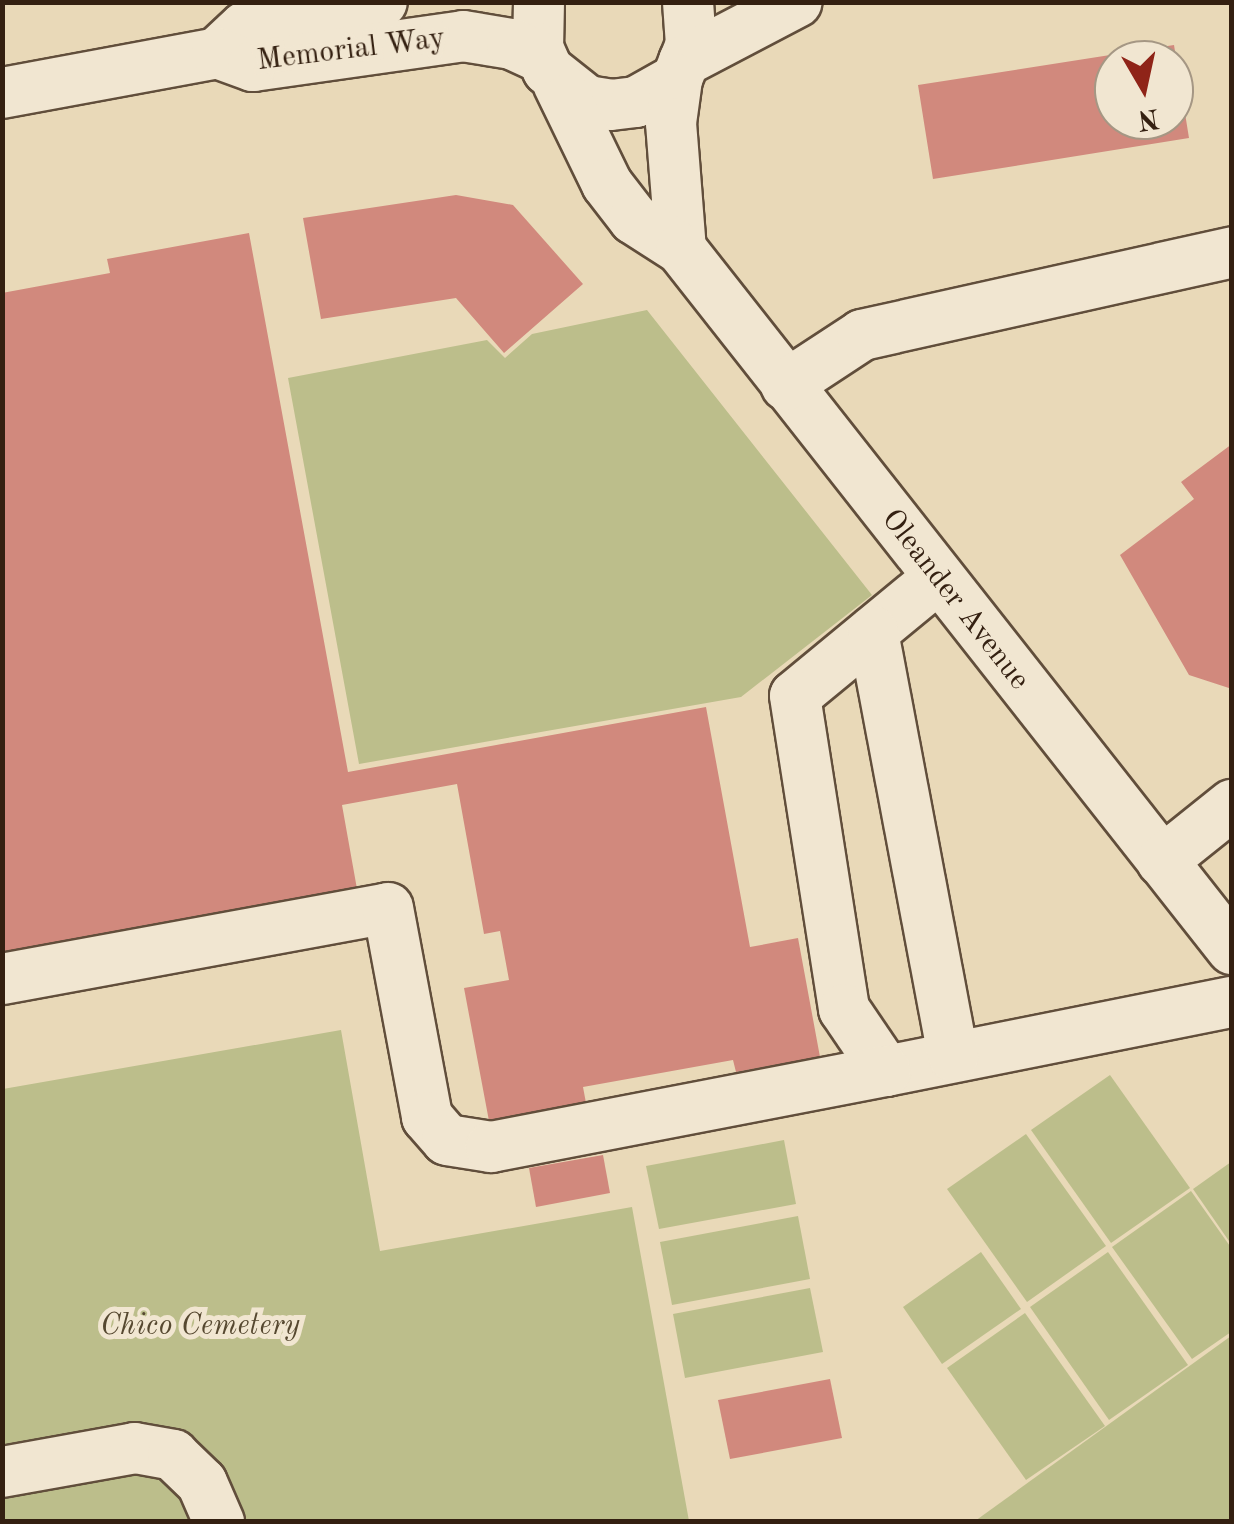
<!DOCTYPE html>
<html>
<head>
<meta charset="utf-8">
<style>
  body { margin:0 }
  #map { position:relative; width:1234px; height:1524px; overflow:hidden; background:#e9d9b8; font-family:"Old Standard TT",serif }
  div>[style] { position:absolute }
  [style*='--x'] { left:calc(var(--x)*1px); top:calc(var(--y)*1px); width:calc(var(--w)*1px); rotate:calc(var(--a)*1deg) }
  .green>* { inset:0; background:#bcbe8b }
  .building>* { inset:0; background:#d1897d }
  .roads { filter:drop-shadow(2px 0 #614e3b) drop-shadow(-2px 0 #614e3b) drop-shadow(0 2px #614e3b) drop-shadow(0 -2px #614e3b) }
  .minor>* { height:50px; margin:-25px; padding:0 25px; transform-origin:25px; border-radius:25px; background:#f1e6d1 }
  span { translate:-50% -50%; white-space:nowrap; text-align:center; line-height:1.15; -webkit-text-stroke:10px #f1e6d1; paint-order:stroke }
  .street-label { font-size:30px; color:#342011 }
  .park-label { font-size:30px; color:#564830; font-style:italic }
  .frame { position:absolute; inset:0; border:5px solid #342011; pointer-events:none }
  .north { position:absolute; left:1094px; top:40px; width:100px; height:100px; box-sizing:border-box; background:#f1e6d1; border:2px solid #a59784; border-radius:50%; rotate:171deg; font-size:28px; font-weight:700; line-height:40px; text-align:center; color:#342011 }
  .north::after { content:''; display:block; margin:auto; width:35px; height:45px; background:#8f2418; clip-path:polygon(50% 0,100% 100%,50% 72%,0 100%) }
</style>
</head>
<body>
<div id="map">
  <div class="green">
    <div style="clip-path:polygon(647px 310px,872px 595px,741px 697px,359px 764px,288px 378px,487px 340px,505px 358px,532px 334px)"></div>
    <div style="clip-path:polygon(341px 1030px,380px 1251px,632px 1207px,689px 1521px,3px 1522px,3px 1089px)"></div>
    <div style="clip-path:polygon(1110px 1075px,1190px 1188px,1111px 1243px,1031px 1130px)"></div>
    <div style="clip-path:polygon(1026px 1134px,1106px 1246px,1027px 1302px,947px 1189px)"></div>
    <div style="clip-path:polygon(784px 1140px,796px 1204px,659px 1229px,646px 1166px)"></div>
    <div style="clip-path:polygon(1231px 1162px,1231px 1244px,1193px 1189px)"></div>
    <div style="clip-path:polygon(1191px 1191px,1232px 1249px,1231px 1332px,1192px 1359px,1112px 1247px)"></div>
    <div style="clip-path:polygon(798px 1216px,810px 1279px,672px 1305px,660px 1242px)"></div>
    <div style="clip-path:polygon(981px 1252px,1021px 1309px,942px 1364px,903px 1307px)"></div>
    <div style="clip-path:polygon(1108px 1252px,1188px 1365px,1109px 1420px,1030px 1307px)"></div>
    <div style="clip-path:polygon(810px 1288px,823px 1352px,685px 1378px,673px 1314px)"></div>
    <div style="clip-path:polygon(1025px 1313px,1105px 1426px,1026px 1480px,947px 1368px)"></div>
    <div style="clip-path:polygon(1231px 1336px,1231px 1521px,975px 1521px)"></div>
  </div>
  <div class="building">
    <div style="clip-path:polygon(evenodd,1174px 45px,1189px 138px,933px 179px,918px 85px,1174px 45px,1114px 60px,1174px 60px,1174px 120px,1114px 120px,1114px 60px)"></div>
    <div style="clip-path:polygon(456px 195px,513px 205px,583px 284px,504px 353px,456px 298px,321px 319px,303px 218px)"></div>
    <div style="clip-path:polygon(249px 233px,348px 772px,706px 707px,750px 947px,798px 938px,820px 1057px,736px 1072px,733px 1060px,583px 1087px,586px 1103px,489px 1121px,464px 988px,509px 980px,500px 931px,484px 934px,457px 784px,342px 805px,357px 889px,2px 953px,2px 293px,110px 273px,107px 259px)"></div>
    <div style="clip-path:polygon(1232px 444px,1232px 689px,1189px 675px,1120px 555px,1194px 499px,1181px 482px)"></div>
    <div style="clip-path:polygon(603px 1155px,610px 1193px,536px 1207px,529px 1168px)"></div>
    <div style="clip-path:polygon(830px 1379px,842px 1438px,730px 1459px,718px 1400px)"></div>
  </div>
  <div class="roads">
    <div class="minor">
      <div style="--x:539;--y:2;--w:46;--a:91.2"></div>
      <div style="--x:538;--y:48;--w:24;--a:66"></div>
      <div style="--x:548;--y:70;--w:50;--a:38.5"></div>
      <div style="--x:587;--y:101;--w:24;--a:9"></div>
      <div style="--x:611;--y:105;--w:25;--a:-7"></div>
      <div style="--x:636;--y:102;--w:47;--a:-29.3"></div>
      <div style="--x:677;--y:79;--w:37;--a:-68"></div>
      <div style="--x:691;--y:45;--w:43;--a:-94"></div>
      <div style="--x:217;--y:53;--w:38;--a:-43"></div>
      <div style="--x:245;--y:27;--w:139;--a:-10.3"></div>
      <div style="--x:684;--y:61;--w:127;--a:-27.6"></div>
      <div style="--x:677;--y:79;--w:44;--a:97.8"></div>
      <div style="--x:671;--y:123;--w:126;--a:85.5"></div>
      <div style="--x:558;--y:83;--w:112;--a:64.1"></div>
      <div style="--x:607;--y:184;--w:44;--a:52.4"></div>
      <div style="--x:634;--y:219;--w:56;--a:32.6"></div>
      <div style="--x:681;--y:249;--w:891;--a:51.79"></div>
      <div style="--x:2;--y:93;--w:219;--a:-10.5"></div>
      <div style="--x:217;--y:53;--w:38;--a:20"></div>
      <div style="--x:253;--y:66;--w:212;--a:-8.1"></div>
      <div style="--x:463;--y:36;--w:50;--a:9.3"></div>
      <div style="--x:512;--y:44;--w:33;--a:25"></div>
      <div style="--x:786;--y:385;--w:91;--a:-33.3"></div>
      <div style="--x:862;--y:335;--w:379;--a:-12.6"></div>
      <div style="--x:938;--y:578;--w:185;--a:140.5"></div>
      <div style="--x:795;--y:696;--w:317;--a:81.1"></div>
      <div style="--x:844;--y:1009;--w:75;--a:55.9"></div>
      <div style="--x:886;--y:1071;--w:353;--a:-11.3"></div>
      <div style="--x:873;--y:632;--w:432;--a:79.3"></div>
      <div style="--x:1162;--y:861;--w:90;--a:-38.7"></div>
      <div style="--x:2;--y:979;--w:392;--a:-10.4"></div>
      <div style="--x:388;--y:908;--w:213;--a:79.4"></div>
      <div style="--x:427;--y:1117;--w:30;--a:49"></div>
      <div style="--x:447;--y:1140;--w:45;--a:9"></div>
      <div style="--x:491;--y:1147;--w:402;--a:-10.9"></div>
      <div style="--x:2;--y:1472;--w:135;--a:-10.2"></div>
      <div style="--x:135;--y:1448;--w:39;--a:10"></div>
      <div style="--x:173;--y:1455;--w:40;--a:44"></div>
      <div style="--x:202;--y:1483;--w:43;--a:66.4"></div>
    </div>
  </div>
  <div class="street-label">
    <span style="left:351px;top:50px;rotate:-7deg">Memorial Way</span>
    <span style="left:955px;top:600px;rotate:52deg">Oleander Avenue</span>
  </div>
  <div class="park-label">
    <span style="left:200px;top:1326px">Chico Cemetery</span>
  </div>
  <div class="frame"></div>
  <div class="north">N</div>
</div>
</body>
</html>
